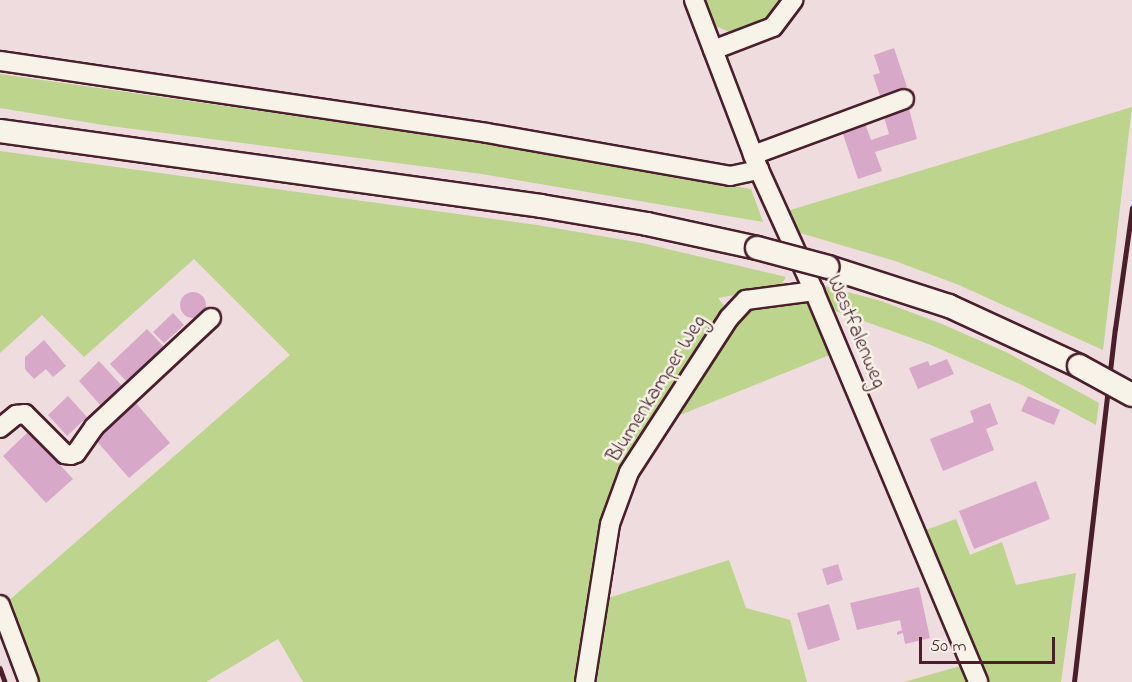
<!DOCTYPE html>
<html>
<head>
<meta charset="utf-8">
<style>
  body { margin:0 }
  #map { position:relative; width:1132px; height:682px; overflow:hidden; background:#eedcde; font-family:"Indie Flower",sans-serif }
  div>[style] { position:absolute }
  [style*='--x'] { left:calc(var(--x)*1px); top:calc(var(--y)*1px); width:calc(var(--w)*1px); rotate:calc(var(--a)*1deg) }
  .green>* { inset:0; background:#bcd48b }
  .building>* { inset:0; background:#d8a8c8 }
  .round { border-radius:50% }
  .roads { filter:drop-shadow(2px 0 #4a1f2b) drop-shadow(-2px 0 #4a1f2b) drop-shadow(0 2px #4a1f2b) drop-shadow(0 -2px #4a1f2b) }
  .minor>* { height:18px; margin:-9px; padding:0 9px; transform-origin:9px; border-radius:9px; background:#f7f3e8 }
  .major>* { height:22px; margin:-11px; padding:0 11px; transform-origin:11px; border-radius:11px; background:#f7f3e8 }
  .rail>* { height:4.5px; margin:-2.25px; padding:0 2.25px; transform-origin:2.25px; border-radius:2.25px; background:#4a1f2b }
  .bridges { filter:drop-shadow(2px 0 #4a1f2b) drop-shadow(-2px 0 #4a1f2b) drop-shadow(0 2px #4a1f2b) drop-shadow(0 -2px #4a1f2b) }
  .major-bridge>* { height:22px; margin:-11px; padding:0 11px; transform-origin:11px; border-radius:11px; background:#f7f3e8 }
  span { translate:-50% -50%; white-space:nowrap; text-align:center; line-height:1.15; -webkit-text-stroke:5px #f7f3e8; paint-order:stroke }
  .street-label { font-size:21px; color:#4a1f2b }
  .scale { position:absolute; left:919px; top:637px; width:136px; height:27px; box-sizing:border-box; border:3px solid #4a1f2b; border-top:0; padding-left:8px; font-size:18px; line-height:21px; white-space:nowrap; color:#4a1f2b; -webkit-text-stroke:4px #f7f3e8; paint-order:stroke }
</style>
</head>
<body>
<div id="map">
  <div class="green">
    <div style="clip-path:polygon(700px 0,783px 0,774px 18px,732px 33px,713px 25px)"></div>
    <div style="clip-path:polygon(0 74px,485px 143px,751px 189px,763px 222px,482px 174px,110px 126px,0 108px)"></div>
    <div style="clip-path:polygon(1132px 107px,1103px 350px,959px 285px,895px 261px,797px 232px,787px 211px)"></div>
    <div style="clip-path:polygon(0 151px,537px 225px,642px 243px,786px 277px,780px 287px,718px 298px,726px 308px,624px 470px,577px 682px,303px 682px,278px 639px,206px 682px,37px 682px,6px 603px,290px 355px,194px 259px,84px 357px,42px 315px,0 353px)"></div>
    <div style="clip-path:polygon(825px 286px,881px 301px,942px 324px,1008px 353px,1099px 403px,1096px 425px,1022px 385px,931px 345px,830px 309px)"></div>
    <div style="clip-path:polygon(810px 299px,832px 354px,670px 419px,731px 324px,746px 310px)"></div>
    <div style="clip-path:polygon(956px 519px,970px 555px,1002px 542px,1016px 585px,1076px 573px,1061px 682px,987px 682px,923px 531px)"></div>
    <div style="clip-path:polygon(729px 560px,746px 608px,790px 620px,807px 682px,591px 682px,605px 599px)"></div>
    <div style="clip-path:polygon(964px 665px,971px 682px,904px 682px)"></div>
  </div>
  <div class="building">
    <div style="clip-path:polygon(894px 48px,907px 87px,880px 96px,873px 75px,880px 73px,874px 55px)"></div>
    <div style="clip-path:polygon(908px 105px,917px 139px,875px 152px,882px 171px,858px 179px,841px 128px,864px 120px,871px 140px,889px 134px,883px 114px)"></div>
    <div class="round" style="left:180px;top:292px;width:26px;height:26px"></div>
    <div style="clip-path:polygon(173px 313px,184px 325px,164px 343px,153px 332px)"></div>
    <div style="clip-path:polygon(147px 329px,164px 347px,127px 382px,110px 364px)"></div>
    <div style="clip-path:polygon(44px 340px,66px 366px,53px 377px,46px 369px,34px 379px,25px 369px,25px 357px)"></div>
    <div style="clip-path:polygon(947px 359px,954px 374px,918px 389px,909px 368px,928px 361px,930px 366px)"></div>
    <div style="clip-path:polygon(99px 361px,122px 386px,101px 406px,79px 381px)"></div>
    <div style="clip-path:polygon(68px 396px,87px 417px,67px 436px,48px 415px)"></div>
    <div style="clip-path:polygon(1028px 396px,1060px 410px,1054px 425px,1021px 411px)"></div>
    <div style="clip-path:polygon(136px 403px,170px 443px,129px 478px,94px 438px)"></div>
    <div style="clip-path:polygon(990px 403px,998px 424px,986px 429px,994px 450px,943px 471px,930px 439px,974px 422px,970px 411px)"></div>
    <div style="clip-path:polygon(29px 431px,73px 479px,46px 503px,3px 456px)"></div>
    <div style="clip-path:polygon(1036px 481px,1050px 519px,974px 549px,959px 511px)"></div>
    <div style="clip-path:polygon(838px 564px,843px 580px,827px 585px,822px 569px)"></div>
    <div style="clip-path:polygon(919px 587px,930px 638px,905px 644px,903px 633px,897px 635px,897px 632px,902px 630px,900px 620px,857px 630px,850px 603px)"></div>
    <div style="clip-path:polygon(829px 604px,840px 640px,808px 650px,797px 613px)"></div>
  </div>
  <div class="roads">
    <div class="minor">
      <div style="--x:694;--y:0;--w:182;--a:69.1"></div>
      <div style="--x:759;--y:170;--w:133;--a:65.6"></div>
      <div style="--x:814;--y:291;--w:424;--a:67.2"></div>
      <div style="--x:713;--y:50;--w:64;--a:-21"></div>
      <div style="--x:773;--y:27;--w:34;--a:-53"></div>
      <div style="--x:0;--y:61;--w:492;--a:8.4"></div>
      <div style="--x:487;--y:133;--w:247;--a:10"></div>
      <div style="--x:730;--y:176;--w:30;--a:-12"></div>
      <div style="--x:753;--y:155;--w:161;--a:-20.3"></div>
      <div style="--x:0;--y:428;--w:21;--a:-39"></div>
      <div style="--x:16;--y:415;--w:9;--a:-6"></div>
      <div style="--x:25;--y:414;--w:57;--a:45"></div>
      <div style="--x:65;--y:454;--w:6;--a:9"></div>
      <div style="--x:71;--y:455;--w:5;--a:-22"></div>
      <div style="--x:76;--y:453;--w:32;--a:-55"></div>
      <div style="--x:94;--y:427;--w:160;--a:-43"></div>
      <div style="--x:0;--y:605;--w:82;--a:69.4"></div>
      <div style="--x:585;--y:682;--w:160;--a:-81"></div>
      <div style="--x:610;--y:524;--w:55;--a:-69.9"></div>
      <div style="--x:629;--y:472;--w:184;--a:-57"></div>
      <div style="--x:729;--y:318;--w:25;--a:-47"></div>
      <div style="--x:746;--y:300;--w:69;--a:-7.5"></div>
    </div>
    <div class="major">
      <div style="--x:0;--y:131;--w:546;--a:7.89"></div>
      <div style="--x:541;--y:206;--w:108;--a:9.6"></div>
      <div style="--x:647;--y:224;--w:113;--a:12.3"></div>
      <div style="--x:828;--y:267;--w:127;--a:17.9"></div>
      <div style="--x:949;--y:306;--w:143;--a:24.8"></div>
    </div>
  </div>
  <div class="rail">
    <div style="--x:0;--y:668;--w:15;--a:70"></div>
    <div style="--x:1074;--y:682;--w:355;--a:-83.4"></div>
    <div style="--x:1115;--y:329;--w:122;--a:-82"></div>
  </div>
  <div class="bridges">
    <div class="major-bridge">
      <div style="--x:757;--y:248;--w:73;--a:15"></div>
      <div style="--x:1079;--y:366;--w:60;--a:28.7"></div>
    </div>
  </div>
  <div class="street-label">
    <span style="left:856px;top:332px;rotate:67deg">Westfalenweg</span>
    <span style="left:657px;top:389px;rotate:-58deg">Blumenkamper Weg</span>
  </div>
  <div class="scale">50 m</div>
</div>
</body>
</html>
